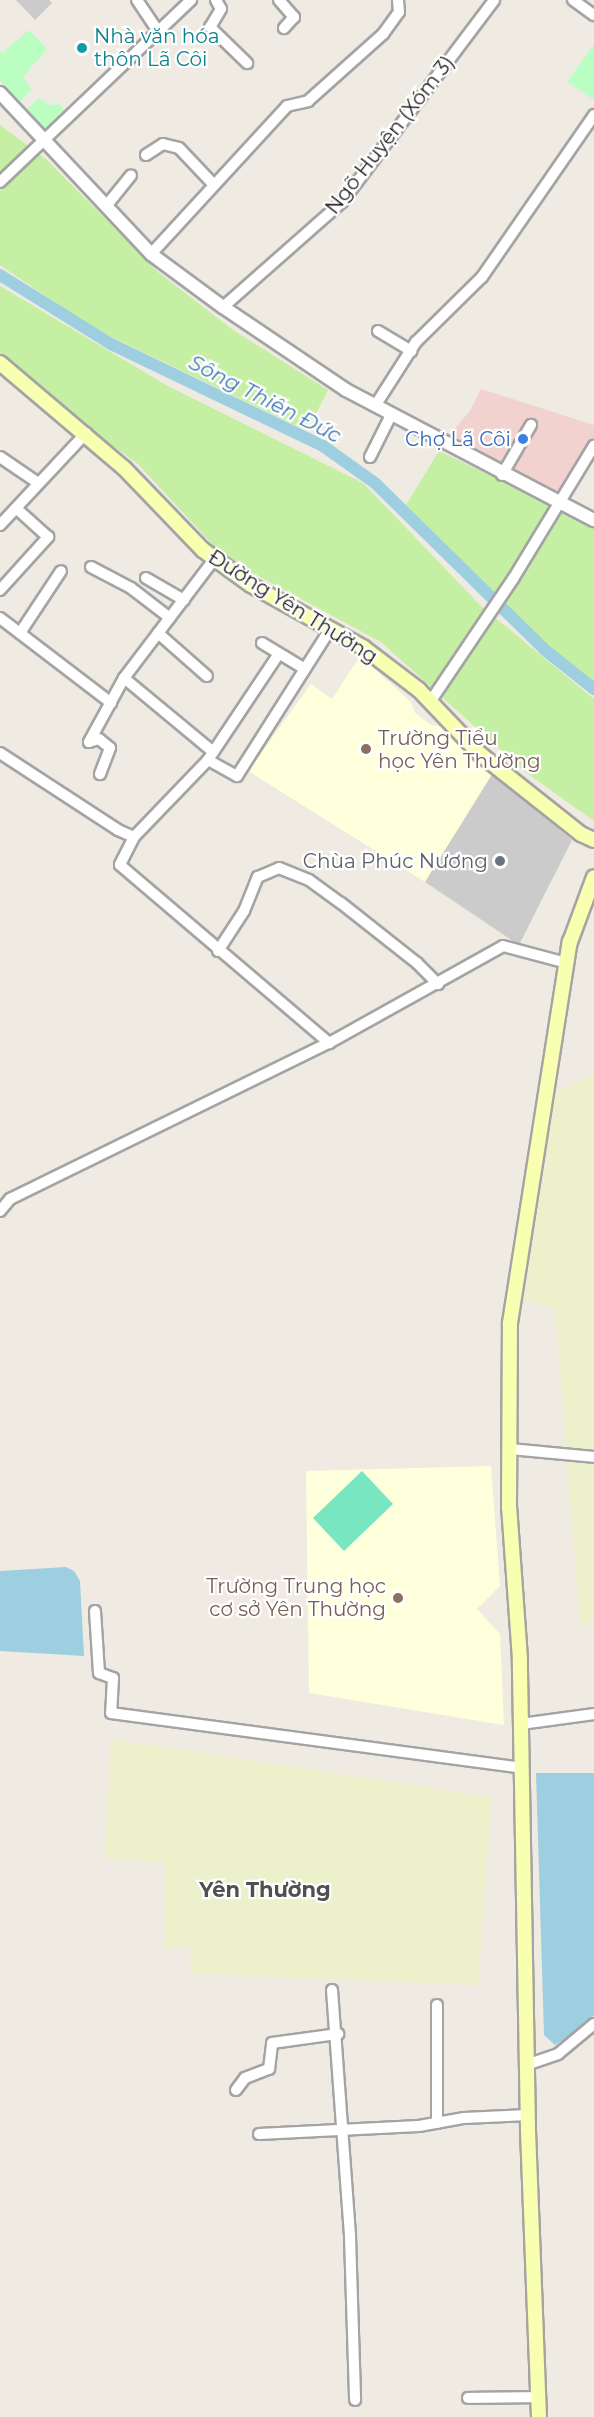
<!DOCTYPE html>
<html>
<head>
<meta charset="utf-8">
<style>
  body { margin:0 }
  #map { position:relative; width:594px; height:2417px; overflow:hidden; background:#efebe2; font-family:Montserrat,sans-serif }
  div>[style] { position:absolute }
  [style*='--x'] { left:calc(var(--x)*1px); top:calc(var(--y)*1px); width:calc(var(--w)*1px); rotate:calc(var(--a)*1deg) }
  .commercial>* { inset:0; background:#f2d2cf }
  .education>* { inset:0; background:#feffdb }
  .religious>* { inset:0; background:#cbcbcb }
  .farmland>* { inset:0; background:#ecf0cb }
  .grass>* { inset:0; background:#c5efa3 }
  .park>* { inset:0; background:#bafec2 }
  .pitch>* { inset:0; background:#78e6c0 }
  .water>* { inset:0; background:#9ecfe1 }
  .canal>* { height:12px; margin:-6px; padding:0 6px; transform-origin:6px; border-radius:6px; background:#9ecfe1 }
  .roads { filter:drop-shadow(2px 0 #a4a4a4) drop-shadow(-2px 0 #a4a4a4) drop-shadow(0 2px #a4a4a4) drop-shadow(0 -2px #a4a4a4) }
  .minor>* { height:10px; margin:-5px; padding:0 5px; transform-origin:5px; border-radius:5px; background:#fff }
  .tertiary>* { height:12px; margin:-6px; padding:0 6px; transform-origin:6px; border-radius:6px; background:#fff }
  .secondary>* { height:14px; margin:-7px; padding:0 7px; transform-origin:7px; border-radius:7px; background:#f8ffb0 }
  .dots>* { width:16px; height:16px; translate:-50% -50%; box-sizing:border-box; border:3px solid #fff; border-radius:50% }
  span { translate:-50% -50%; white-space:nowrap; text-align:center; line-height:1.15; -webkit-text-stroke:4.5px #fff; paint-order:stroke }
  .culture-label { font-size:20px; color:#0d838f }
  .left { translate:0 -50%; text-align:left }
  .street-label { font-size:20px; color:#1d1d1d }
  .shop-label { font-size:20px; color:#366cbe }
  .right { translate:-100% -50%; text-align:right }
  .education-label { font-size:20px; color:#785e54 }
  .worship-label { font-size:20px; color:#5b616d }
  .water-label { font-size:21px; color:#4177b5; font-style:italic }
  .neighbourhood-label { font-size:21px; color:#505050; font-weight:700 }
</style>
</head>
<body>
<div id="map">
  <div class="commercial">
    <div style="clip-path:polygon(481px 389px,594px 425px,594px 441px,563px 491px,557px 492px,447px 437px,470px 411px)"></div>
  </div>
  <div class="education">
    <div style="clip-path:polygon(360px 656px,411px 702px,415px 713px,431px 725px,445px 727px,493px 773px,425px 882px,248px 771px,311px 684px,332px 699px)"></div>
    <div style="clip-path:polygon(491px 1466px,500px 1586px,477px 1609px,500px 1634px,504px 1725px,309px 1693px,306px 1471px)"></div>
  </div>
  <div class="religious">
    <div style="clip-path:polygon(16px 0,49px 0,52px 3px,35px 20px)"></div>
    <div style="clip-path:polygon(493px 773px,572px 840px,519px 945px,425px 882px)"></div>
  </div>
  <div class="farmland">
    <div style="clip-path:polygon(594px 1073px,594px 1624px,580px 1624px,555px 1308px,524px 1299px,556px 1093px)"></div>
    <div style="clip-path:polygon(111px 1739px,491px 1797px,478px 1985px,189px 1973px,192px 1946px,165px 1949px,166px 1862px,105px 1858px)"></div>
  </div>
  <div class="grass">
    <div style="clip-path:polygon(0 125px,47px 160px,158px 272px,233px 330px,328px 390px,307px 431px,91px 327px,0 265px)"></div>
    <div style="clip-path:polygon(0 286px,166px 385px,363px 483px,482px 607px,594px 699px,594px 821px,524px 771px,381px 642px,225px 558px,138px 464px,46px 397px,0 355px)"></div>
    <div style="clip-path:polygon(439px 451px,594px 525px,594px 682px,547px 646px,406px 505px)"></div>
  </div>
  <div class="park">
    <div style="clip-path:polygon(29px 30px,47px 49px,23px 77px,32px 90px,20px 101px,0 81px,0 51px,2px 53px)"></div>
    <div style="clip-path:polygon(594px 44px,594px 100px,567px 82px)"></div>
    <div style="clip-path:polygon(39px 98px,49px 105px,58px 104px,69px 114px,50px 137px,25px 111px)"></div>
  </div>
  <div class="pitch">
    <div style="clip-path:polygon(362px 1471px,393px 1504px,344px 1551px,313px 1518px)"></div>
  </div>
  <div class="water">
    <div style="clip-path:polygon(66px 1567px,74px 1571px,80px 1581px,84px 1656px,0 1651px,0 1571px)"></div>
    <div style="clip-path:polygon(536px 1773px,594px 1773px,594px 2015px,582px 2029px,555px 2045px,544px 2035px)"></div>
  </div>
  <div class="canal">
    <div style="--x:0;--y:275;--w:131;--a:31.9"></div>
    <div style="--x:111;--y:344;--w:235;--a:25.7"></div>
    <div style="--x:323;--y:446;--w:64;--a:35.4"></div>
    <div style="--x:375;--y:483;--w:238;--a:44.5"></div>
    <div style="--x:545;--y:650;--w:63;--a:38.5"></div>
  </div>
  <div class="roads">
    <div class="minor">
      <div style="--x:137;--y:0;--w:36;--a:56"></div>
      <div style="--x:216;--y:0;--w:10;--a:61"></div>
      <div style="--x:221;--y:9;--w:21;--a:121"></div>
      <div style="--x:210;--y:27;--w:52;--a:44.2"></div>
      <div style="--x:279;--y:0;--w:23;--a:49"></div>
      <div style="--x:294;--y:17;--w:15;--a:132"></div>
      <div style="--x:573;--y:0;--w:26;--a:36"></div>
      <div style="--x:146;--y:155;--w:20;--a:-33"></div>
      <div style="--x:163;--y:144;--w:16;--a:14"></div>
      <div style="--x:179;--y:148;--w:51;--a:46.6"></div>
      <div style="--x:0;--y:182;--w:264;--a:-43.6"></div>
      <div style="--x:107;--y:205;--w:38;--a:-51"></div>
      <div style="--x:151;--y:254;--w:201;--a:-47.4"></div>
      <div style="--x:287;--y:106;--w:22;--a:-13"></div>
      <div style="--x:308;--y:101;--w:101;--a:-41.8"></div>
      <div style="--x:383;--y:34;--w:27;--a:-54"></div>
      <div style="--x:399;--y:12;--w:12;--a:-95"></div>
      <div style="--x:223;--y:307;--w:159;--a:-41.4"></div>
      <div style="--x:342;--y:202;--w:253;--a:-53"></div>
      <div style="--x:378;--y:331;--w:39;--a:31"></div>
      <div style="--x:375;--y:406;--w:76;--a:-57.4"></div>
      <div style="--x:416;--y:342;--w:93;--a:-44.6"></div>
      <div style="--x:482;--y:277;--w:197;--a:-55.3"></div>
      <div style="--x:0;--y:457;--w:46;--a:34.4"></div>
      <div style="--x:370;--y:457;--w:47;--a:-63.4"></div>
      <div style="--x:502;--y:475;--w:58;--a:-59.9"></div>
      <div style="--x:0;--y:525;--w:126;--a:-46.9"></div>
      <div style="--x:91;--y:567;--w:45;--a:27.7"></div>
      <div style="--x:131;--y:588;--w:49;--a:37.6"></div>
      <div style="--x:146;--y:578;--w:44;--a:30.1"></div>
      <div style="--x:0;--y:590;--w:72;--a:-47.8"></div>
      <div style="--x:48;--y:537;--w:42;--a:-137.9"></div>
      <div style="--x:0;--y:618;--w:140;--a:37.4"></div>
      <div style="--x:20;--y:633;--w:74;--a:-56.5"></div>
      <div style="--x:158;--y:633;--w:65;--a:41.3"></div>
      <div style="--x:262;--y:643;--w:50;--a:31.2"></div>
      <div style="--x:278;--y:655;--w:126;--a:123.7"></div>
      <div style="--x:208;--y:760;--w:107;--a:133.9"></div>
      <div style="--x:134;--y:837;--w:31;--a:117"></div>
      <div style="--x:120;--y:865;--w:275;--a:40.4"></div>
      <div style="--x:124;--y:678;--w:113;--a:39.6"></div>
      <div style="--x:430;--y:702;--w:148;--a:-56"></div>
      <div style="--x:513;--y:579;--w:156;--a:-58.7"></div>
      <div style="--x:89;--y:742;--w:73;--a:-61.3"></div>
      <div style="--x:124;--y:678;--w:151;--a:-52.8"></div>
      <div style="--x:89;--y:742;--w:10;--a:-17"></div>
      <div style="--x:99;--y:739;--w:14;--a:39"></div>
      <div style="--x:110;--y:748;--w:28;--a:111"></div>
      <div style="--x:0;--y:753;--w:141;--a:33.1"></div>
      <div style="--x:118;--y:830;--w:17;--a:24"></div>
      <div style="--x:208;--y:760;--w:33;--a:29"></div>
      <div style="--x:237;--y:776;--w:175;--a:-57.6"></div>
      <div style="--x:218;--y:951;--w:48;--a:-57"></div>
      <div style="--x:244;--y:911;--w:37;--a:-68"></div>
      <div style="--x:258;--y:877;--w:23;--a:-23"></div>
      <div style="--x:279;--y:868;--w:32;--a:22"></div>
      <div style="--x:309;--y:880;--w:39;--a:36"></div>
      <div style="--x:341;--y:903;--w:97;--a:38.3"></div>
      <div style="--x:417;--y:963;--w:30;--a:45"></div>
      <div style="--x:0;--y:1211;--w:16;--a:-50"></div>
      <div style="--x:10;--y:1199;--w:355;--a:-26.1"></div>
      <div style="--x:329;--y:1043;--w:199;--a:-29.1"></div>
      <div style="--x:503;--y:946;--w:66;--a:14.9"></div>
      <div style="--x:510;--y:1449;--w:84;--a:5.4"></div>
      <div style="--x:95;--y:1611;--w:62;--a:86.3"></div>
      <div style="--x:99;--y:1673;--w:15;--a:20"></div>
      <div style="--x:113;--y:1678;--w:35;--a:93"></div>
      <div style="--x:111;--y:1713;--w:415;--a:7.6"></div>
      <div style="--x:521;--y:1724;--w:74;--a:-7.8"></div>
      <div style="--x:332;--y:1990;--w:248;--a:85.8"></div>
      <div style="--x:350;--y:2237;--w:163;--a:88.2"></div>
      <div style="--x:529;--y:2064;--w:31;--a:-19"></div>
      <div style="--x:558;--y:2054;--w:47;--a:-39.8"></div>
      <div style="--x:236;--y:2090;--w:15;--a:-53"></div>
      <div style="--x:245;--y:2078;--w:26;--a:-21"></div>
      <div style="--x:269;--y:2069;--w:26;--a:-83"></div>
      <div style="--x:272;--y:2043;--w:67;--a:-7.8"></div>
      <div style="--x:437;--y:2123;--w:118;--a:-90"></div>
      <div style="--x:259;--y:2134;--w:160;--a:-2.9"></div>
      <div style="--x:419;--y:2126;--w:46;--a:-10.1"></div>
      <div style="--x:464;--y:2118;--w:64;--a:-2.7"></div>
      <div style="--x:468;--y:2398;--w:70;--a:-0.8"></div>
    </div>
    <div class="tertiary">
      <div style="--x:0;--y:93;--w:221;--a:46.8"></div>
      <div style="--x:151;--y:254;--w:89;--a:36.4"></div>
      <div style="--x:223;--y:307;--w:148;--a:34"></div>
      <div style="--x:346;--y:390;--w:280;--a:27.7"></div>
    </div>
    <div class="secondary">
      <div style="--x:0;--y:363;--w:162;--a:40.3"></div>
      <div style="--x:124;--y:468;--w:114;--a:46.1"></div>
      <div style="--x:203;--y:550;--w:59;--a:36.1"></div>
      <div style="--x:251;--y:585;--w:129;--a:29.1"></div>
      <div style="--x:364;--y:648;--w:69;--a:37.4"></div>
      <div style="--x:419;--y:690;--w:88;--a:46.4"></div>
      <div style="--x:480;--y:754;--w:129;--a:38.4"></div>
      <div style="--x:581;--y:834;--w:14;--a:25"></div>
      <div style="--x:539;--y:2417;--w:288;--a:-92.2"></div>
      <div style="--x:528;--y:2129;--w:470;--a:-91"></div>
      <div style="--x:520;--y:1659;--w:152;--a:-94.1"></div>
      <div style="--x:509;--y:1507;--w:184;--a:-89.7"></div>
      <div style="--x:510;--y:1323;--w:386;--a:-81.1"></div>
      <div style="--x:570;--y:942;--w:69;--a:-69.7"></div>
    </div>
  </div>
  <div class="dots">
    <div style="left:82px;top:48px;background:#0f9aa8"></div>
    <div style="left:523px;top:439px;background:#3f7fe0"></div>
    <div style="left:366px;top:749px;background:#8d6e63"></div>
    <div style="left:500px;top:861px;background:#6b7280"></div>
    <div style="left:398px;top:1598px;background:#8d6e63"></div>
  </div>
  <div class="culture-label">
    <span class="left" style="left:94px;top:48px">Nhà văn hóa<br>thôn Lã Côi</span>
  </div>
  <div class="street-label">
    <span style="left:390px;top:135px;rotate:-52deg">Ngõ Huyện (Xóm 3)</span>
    <span style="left:293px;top:607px;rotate:32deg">Đường Yên Thường</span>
  </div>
  <div class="shop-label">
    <span class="right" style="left:511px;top:439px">Chợ Lã Côi</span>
  </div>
  <div class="education-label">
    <span class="left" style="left:378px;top:750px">Trường Tiểu<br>học Yên Thường</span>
    <span class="right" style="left:386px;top:1598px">Trường Trung học<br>cơ sở Yên Thường</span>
  </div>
  <div class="worship-label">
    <span class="right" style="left:488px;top:861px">Chùa Phúc Nương</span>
  </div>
  <div class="water-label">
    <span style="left:265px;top:399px;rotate:27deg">Sông Thiên Đức</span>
  </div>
  <div class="neighbourhood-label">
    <span style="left:265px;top:1890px">Yên Thường</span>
  </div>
</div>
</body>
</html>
